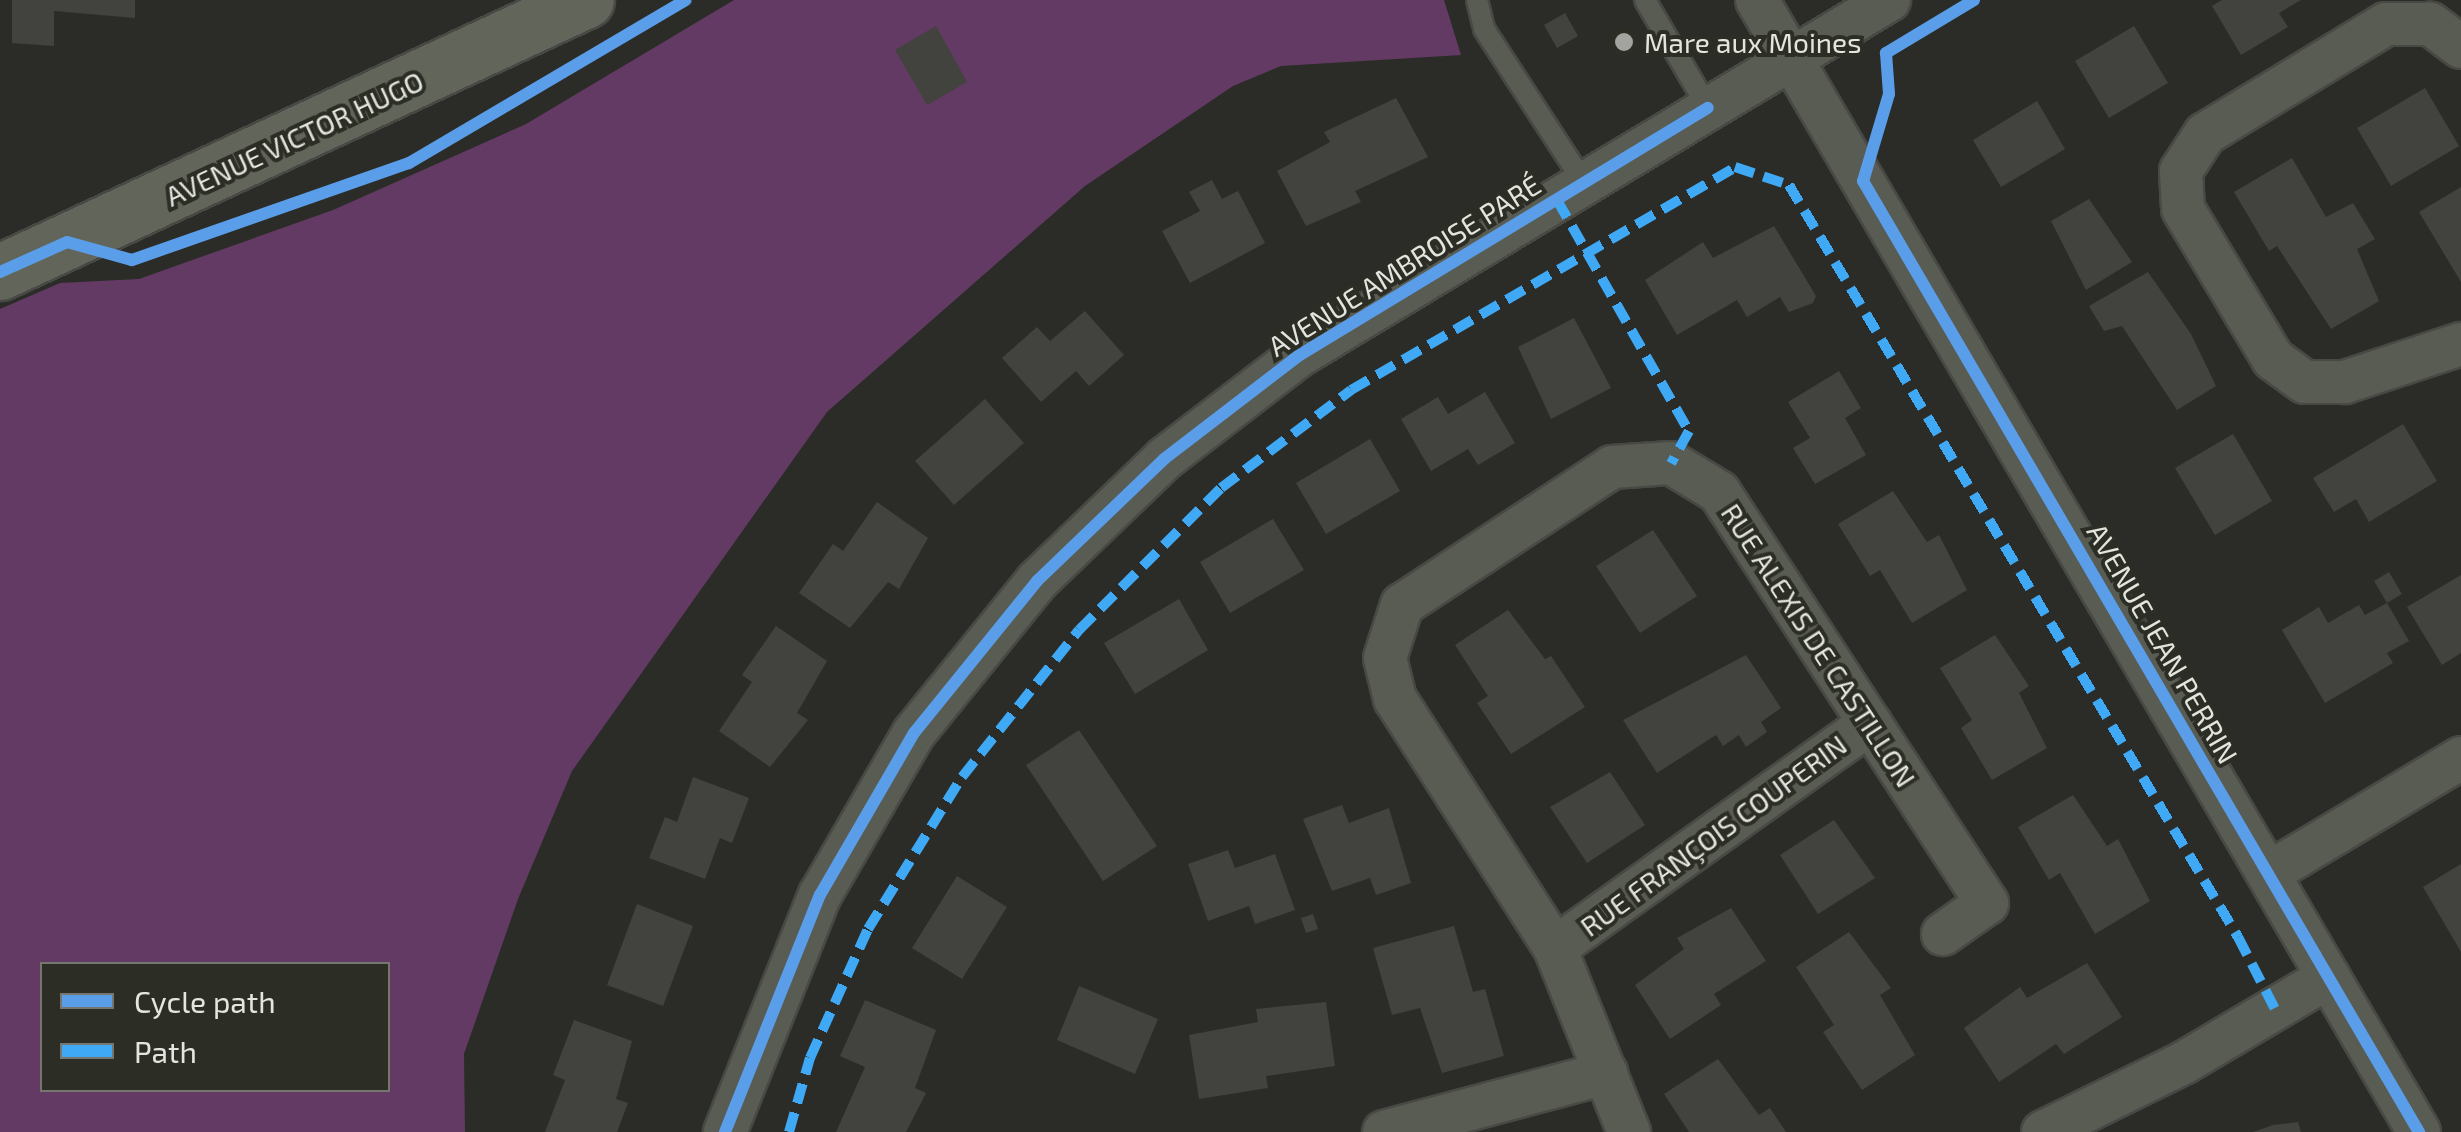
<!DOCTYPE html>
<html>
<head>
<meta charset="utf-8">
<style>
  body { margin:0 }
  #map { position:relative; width:2461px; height:1132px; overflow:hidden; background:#2b2c27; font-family:"Exo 2",sans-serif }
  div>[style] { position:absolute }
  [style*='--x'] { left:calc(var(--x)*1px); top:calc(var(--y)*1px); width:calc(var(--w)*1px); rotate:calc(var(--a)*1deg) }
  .green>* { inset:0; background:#623a64 }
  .building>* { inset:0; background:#42433e }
  .roads { filter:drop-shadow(2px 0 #484945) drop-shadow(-2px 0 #484945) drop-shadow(0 2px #484945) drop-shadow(0 -2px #484945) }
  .service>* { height:20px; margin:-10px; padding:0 10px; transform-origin:10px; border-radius:10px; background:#595c52 }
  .minor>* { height:42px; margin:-21px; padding:0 21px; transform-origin:21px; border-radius:21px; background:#595c52 }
  .secondary>* { height:55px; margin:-27.5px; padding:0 27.5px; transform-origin:27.5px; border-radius:27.5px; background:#62665a }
  .quiet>* { height:10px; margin-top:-5px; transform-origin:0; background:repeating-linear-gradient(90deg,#3fa9f5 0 20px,transparent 0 30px) }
  .cycleway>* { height:12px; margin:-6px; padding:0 6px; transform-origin:6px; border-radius:6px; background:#5a9eea }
  .dots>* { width:28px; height:28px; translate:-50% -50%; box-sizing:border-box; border:5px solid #2c2e25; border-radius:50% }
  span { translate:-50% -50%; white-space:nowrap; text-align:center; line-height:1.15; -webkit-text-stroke:8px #2c2e25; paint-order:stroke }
  .poi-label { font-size:28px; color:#e3e5df }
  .left { translate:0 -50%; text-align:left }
  .street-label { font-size:28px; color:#e3e5df }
  .legend { position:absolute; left:40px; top:962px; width:350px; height:130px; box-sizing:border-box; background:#2c2e25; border:2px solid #75776f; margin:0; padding:12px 18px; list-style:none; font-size:30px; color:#e3e5df }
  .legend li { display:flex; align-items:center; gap:20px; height:50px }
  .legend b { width:50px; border:2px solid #75776f }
</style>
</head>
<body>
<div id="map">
  <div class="green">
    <div style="clip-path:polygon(evenodd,734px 0,1444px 0,1461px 55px,1281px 66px,1233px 86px,1085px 186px,827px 412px,572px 771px,518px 899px,464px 1054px,465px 1132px,0 1132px,0 309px,60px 283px,139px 279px,333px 210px,526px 124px,734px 0,42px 964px,388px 964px,388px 1090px,42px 1090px,42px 964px)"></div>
  </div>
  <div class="building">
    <div style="clip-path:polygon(12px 0,135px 0,135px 18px,54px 11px,54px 46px,12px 43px)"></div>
    <div style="clip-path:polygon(2222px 0,2301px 0,2279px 13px,2288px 27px,2241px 55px,2212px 6px)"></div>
    <div style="clip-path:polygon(1565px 13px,1578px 36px,1557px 48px,1544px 25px)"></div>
    <div style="clip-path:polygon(936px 26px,967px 82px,927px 105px,895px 50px)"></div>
    <div style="clip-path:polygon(2134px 26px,2168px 83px,2109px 118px,2075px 61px)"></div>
    <div style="clip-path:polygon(2425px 88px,2459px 146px,2391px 186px,2357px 128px)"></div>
    <div style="clip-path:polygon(1396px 98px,1428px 157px,1355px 191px,1361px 202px,1306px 226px,1277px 171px,1330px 142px,1324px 132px)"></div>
    <div style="clip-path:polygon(2037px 101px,2065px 149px,2001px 187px,1973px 140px)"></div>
    <div style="clip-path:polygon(2292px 158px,2326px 217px,2353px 203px,2375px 239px,2357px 249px,2379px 301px,2331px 329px,2277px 246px,2269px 251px,2234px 192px)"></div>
    <div style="clip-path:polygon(1212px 180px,1222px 199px,1238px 191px,1265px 243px,1190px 283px,1162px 231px,1200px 211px,1189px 192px)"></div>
    <div style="clip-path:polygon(2461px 187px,2461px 282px,2419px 212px)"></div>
    <div style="clip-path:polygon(2089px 199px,2132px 262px,2086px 290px,2051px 221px)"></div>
    <div style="clip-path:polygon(1774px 226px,1816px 296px,1813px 303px,1789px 312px,1780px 297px,1747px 317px,1737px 300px,1677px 335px,1645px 280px,1703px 242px,1713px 258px)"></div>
    <div style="clip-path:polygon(2148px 272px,2191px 334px,2216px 386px,2177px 410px,2122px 326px,2104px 331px,2089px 306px)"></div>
    <div style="clip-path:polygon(1085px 311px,1124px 355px,1089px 386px,1076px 371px,1041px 402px,1002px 358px,1037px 327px,1050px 341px)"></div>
    <div style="clip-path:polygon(1574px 318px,1611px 388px,1551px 419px,1518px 347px)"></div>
    <div style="clip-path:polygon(1839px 371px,1861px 408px,1845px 418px,1866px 455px,1815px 484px,1793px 448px,1810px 438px,1788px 402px)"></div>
    <div style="clip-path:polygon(1485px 392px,1515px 443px,1478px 465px,1468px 449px,1431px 471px,1401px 419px,1438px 397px,1448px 414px)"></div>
    <div style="clip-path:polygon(985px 399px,1024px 443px,954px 505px,915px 461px)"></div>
    <div style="clip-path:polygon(2403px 424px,2437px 481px,2369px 522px,2356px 499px,2334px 512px,2313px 478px)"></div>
    <div style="clip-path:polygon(2233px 434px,2272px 501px,2215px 535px,2175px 468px)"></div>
    <div style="clip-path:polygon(1370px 439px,1400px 491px,1326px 534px,1296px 483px)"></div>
    <div style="clip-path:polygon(1893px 491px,1927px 542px,1939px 535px,1967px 590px,1912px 623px,1880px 570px,1870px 576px,1838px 524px)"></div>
    <div style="clip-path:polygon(877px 502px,928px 538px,899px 589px,888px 582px,850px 628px,799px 593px,833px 544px,843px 551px)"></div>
    <div style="clip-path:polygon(1273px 519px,1304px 570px,1230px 613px,1200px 562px)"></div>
    <div style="clip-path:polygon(1653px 530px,1697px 596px,1640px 633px,1596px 566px)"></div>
    <div style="clip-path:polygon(2389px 572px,2402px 594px,2387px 603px,2409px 641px,2387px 653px,2393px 663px,2325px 703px,2282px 630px,2319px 607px,2328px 623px,2359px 605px,2365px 615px,2387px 603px,2374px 581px)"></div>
    <div style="clip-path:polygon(2461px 575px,2461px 653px,2442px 665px,2407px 607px)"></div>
    <div style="clip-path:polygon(1179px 599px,1208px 650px,1135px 694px,1104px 643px)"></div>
    <div style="clip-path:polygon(1508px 610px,1545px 659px,1551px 656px,1585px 707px,1511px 754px,1477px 703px,1488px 696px,1455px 645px)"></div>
    <div style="clip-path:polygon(776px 626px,827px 661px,797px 713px,808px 720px,770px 767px,719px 731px,752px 682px,742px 675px)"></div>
    <div style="clip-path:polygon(1995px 635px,2029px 686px,2019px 693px,2047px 748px,1992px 780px,1961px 728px,1972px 720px,1940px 668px)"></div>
    <div style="clip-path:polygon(1746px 655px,1781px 708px,1761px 722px,1767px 732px,1746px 747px,1739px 735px,1723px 746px,1716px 735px,1657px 773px,1623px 720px)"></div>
    <div style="clip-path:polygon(1079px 730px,1157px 846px,1103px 881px,1026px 765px)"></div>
    <div style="clip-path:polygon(1610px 772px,1645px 825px,1587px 863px,1550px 807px)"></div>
    <div style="clip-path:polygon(693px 777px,749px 798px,732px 843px,720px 838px,705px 879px,649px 858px,665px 817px,677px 822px)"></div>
    <div style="clip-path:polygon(2073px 795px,2107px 846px,2118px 839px,2150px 901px,2095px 934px,2060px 873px,2049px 880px,2018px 827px)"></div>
    <div style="clip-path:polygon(1342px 805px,1349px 823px,1389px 808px,1411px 883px,1376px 895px,1370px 878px,1332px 891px,1303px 819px)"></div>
    <div style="clip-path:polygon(1834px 820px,1875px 878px,1818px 914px,1780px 855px)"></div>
    <div style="clip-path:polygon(1228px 850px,1235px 868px,1275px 854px,1295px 910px,1255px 924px,1249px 906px,1208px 921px,1188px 864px)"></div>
    <div style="clip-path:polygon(2461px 864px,2461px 952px,2423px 887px)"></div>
    <div style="clip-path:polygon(957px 876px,1007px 907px,962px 979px,912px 948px)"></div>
    <div style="clip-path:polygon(637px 904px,693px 926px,663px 1006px,607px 985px)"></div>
    <div style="clip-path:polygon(1731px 908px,1766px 961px,1714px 994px,1721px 1005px,1670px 1039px,1635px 985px,1684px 949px,1677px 938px)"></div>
    <div style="clip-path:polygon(1313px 914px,1318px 929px,1306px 933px,1301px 918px)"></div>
    <div style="clip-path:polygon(1454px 926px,1473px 992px,1485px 989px,1504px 1056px,1442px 1073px,1420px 1008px,1392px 1015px,1373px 948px)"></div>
    <div style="clip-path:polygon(1849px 932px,1891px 988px,1880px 995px,1915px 1055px,1862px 1090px,1823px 1032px,1834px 1025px,1796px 967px)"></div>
    <div style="clip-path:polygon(2087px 963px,2122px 1017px,2064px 1054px,2056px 1044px,1999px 1082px,1964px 1028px,2020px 987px,2027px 998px)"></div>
    <div style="clip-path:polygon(1079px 986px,1158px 1019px,1135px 1074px,1057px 1040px)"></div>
    <div style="clip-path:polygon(865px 1000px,936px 1030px,915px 1088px,926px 1093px,906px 1132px,836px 1132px,865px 1067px,840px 1056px)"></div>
    <div style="clip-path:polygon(1326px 1002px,1335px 1066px,1266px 1076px,1268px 1088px,1199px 1099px,1189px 1035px,1258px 1022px,1256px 1009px)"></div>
    <div style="clip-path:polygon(574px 1020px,632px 1041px,616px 1099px,628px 1103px,617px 1132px,545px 1132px,565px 1080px,553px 1075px)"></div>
    <div style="clip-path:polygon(1718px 1059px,1759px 1115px,1770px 1108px,1786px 1132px,1689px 1132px,1664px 1094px)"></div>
    <div style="clip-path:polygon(2298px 1122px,2301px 1132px,2253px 1132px,2273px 1125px)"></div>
  </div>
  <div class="roads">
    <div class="service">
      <div style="--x:1477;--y:0;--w:30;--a:76"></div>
      <div style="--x:1484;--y:29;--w:184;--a:57"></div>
      <div style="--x:1645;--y:0;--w:125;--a:59.7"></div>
    </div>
    <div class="minor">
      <div style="--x:1757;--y:0;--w:1311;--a:59.68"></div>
      <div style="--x:2461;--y:47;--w:39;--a:-143"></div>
      <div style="--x:2430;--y:24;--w:44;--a:180"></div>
      <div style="--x:2386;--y:24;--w:212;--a:148.7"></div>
      <div style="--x:2205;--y:134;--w:44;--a:123"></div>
      <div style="--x:2181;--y:171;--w:38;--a:87"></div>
      <div style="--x:2183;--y:209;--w:175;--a:59"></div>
      <div style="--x:2273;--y:359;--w:39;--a:36"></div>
      <div style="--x:2305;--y:382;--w:40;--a:0"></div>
      <div style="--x:2345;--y:382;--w:122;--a:-18.1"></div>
      <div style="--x:2269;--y:873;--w:224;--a:-30.9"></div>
      <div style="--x:1555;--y:948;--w:387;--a:-35.5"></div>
      <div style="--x:725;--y:1132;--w:255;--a:-68.2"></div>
      <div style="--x:820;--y:895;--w:187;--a:-59.9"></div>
      <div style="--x:914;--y:733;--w:196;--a:-51"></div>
      <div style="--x:1037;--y:581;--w:176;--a:-43.8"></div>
      <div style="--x:1164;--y:459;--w:169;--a:-37.5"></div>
      <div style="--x:1298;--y:356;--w:690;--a:-31.06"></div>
      <div style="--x:1384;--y:1132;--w:230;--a:-14.9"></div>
      <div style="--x:1629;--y:1132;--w:198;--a:-111.9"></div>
      <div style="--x:1555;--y:948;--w:296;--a:-122.7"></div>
      <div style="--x:1395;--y:699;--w:42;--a:-103.7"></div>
      <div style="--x:1385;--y:658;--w:56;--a:-72.2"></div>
      <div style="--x:1402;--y:605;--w:251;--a:-33.3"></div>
      <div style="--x:1612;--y:467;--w:59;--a:-3.9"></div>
      <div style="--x:1671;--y:463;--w:56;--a:31.1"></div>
      <div style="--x:1719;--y:492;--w:491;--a:56.9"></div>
      <div style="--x:1987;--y:903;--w:54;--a:144.8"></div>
      <div style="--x:2043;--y:1132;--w:158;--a:-26.2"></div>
      <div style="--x:2185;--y:1062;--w:167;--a:-30.6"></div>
    </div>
    <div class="secondary">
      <div style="--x:0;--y:272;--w:646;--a:-24.9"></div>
    </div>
  </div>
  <div class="quiet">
    <div style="--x:1557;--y:200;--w:266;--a:60.3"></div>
    <div style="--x:1689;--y:431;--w:37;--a:119"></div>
    <div style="--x:789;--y:1132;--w:77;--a:-74.2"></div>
    <div style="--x:810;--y:1058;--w:141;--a:-65.8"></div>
    <div style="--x:868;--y:929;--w:179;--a:-58.3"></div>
    <div style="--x:962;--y:777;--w:188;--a:-51.5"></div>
    <div style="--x:1079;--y:630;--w:201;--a:-45"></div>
    <div style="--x:1221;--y:488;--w:163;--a:-37"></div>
    <div style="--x:1351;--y:390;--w:444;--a:-30.1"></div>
    <div style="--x:1735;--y:167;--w:57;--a:18.4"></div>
    <div style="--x:1789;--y:185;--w:876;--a:59.16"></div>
    <div style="--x:2238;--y:937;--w:81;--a:62.8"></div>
  </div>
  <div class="cycleway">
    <div style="--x:1974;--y:0;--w:103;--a:148.9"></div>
    <div style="--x:1886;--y:53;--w:41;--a:85.8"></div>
    <div style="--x:1889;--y:94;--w:91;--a:106.6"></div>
    <div style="--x:1863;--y:181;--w:1102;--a:59.69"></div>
    <div style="--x:0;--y:272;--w:73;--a:-24.1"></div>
    <div style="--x:67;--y:242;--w:67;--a:15.5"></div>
    <div style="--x:132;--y:260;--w:293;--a:-19.3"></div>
    <div style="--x:409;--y:163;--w:321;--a:-30.5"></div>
    <div style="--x:725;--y:1132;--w:255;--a:-68.2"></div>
    <div style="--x:820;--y:895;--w:187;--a:-59.9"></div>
    <div style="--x:914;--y:733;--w:196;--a:-51"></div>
    <div style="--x:1037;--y:581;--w:176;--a:-43.8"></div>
    <div style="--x:1164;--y:459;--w:169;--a:-37.5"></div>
    <div style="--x:1298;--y:356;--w:479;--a:-31.2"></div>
  </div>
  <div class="dots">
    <div style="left:1624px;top:42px;background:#a3a49f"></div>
  </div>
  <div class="poi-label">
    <span class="left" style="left:1644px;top:42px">Mare aux Moines</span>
  </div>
  <div class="street-label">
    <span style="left:294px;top:138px;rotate:-25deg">AVENUE VICTOR HUGO</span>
    <span style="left:1404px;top:265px;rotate:-32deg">AVENUE AMBROISE PARÉ</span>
    <span style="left:2163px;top:643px;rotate:60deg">AVENUE JEAN PERRIN</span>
    <span style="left:1819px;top:645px;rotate:57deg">RUE ALEXIS DE CASTILLON</span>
    <span style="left:1713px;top:835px;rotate:-36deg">RUE FRANÇOIS COUPERIN</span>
  </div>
  <ul class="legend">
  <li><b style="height:12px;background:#5a9eea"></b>Cycle path</li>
  <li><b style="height:12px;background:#3fa9f5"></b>Path</li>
  </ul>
</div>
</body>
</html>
